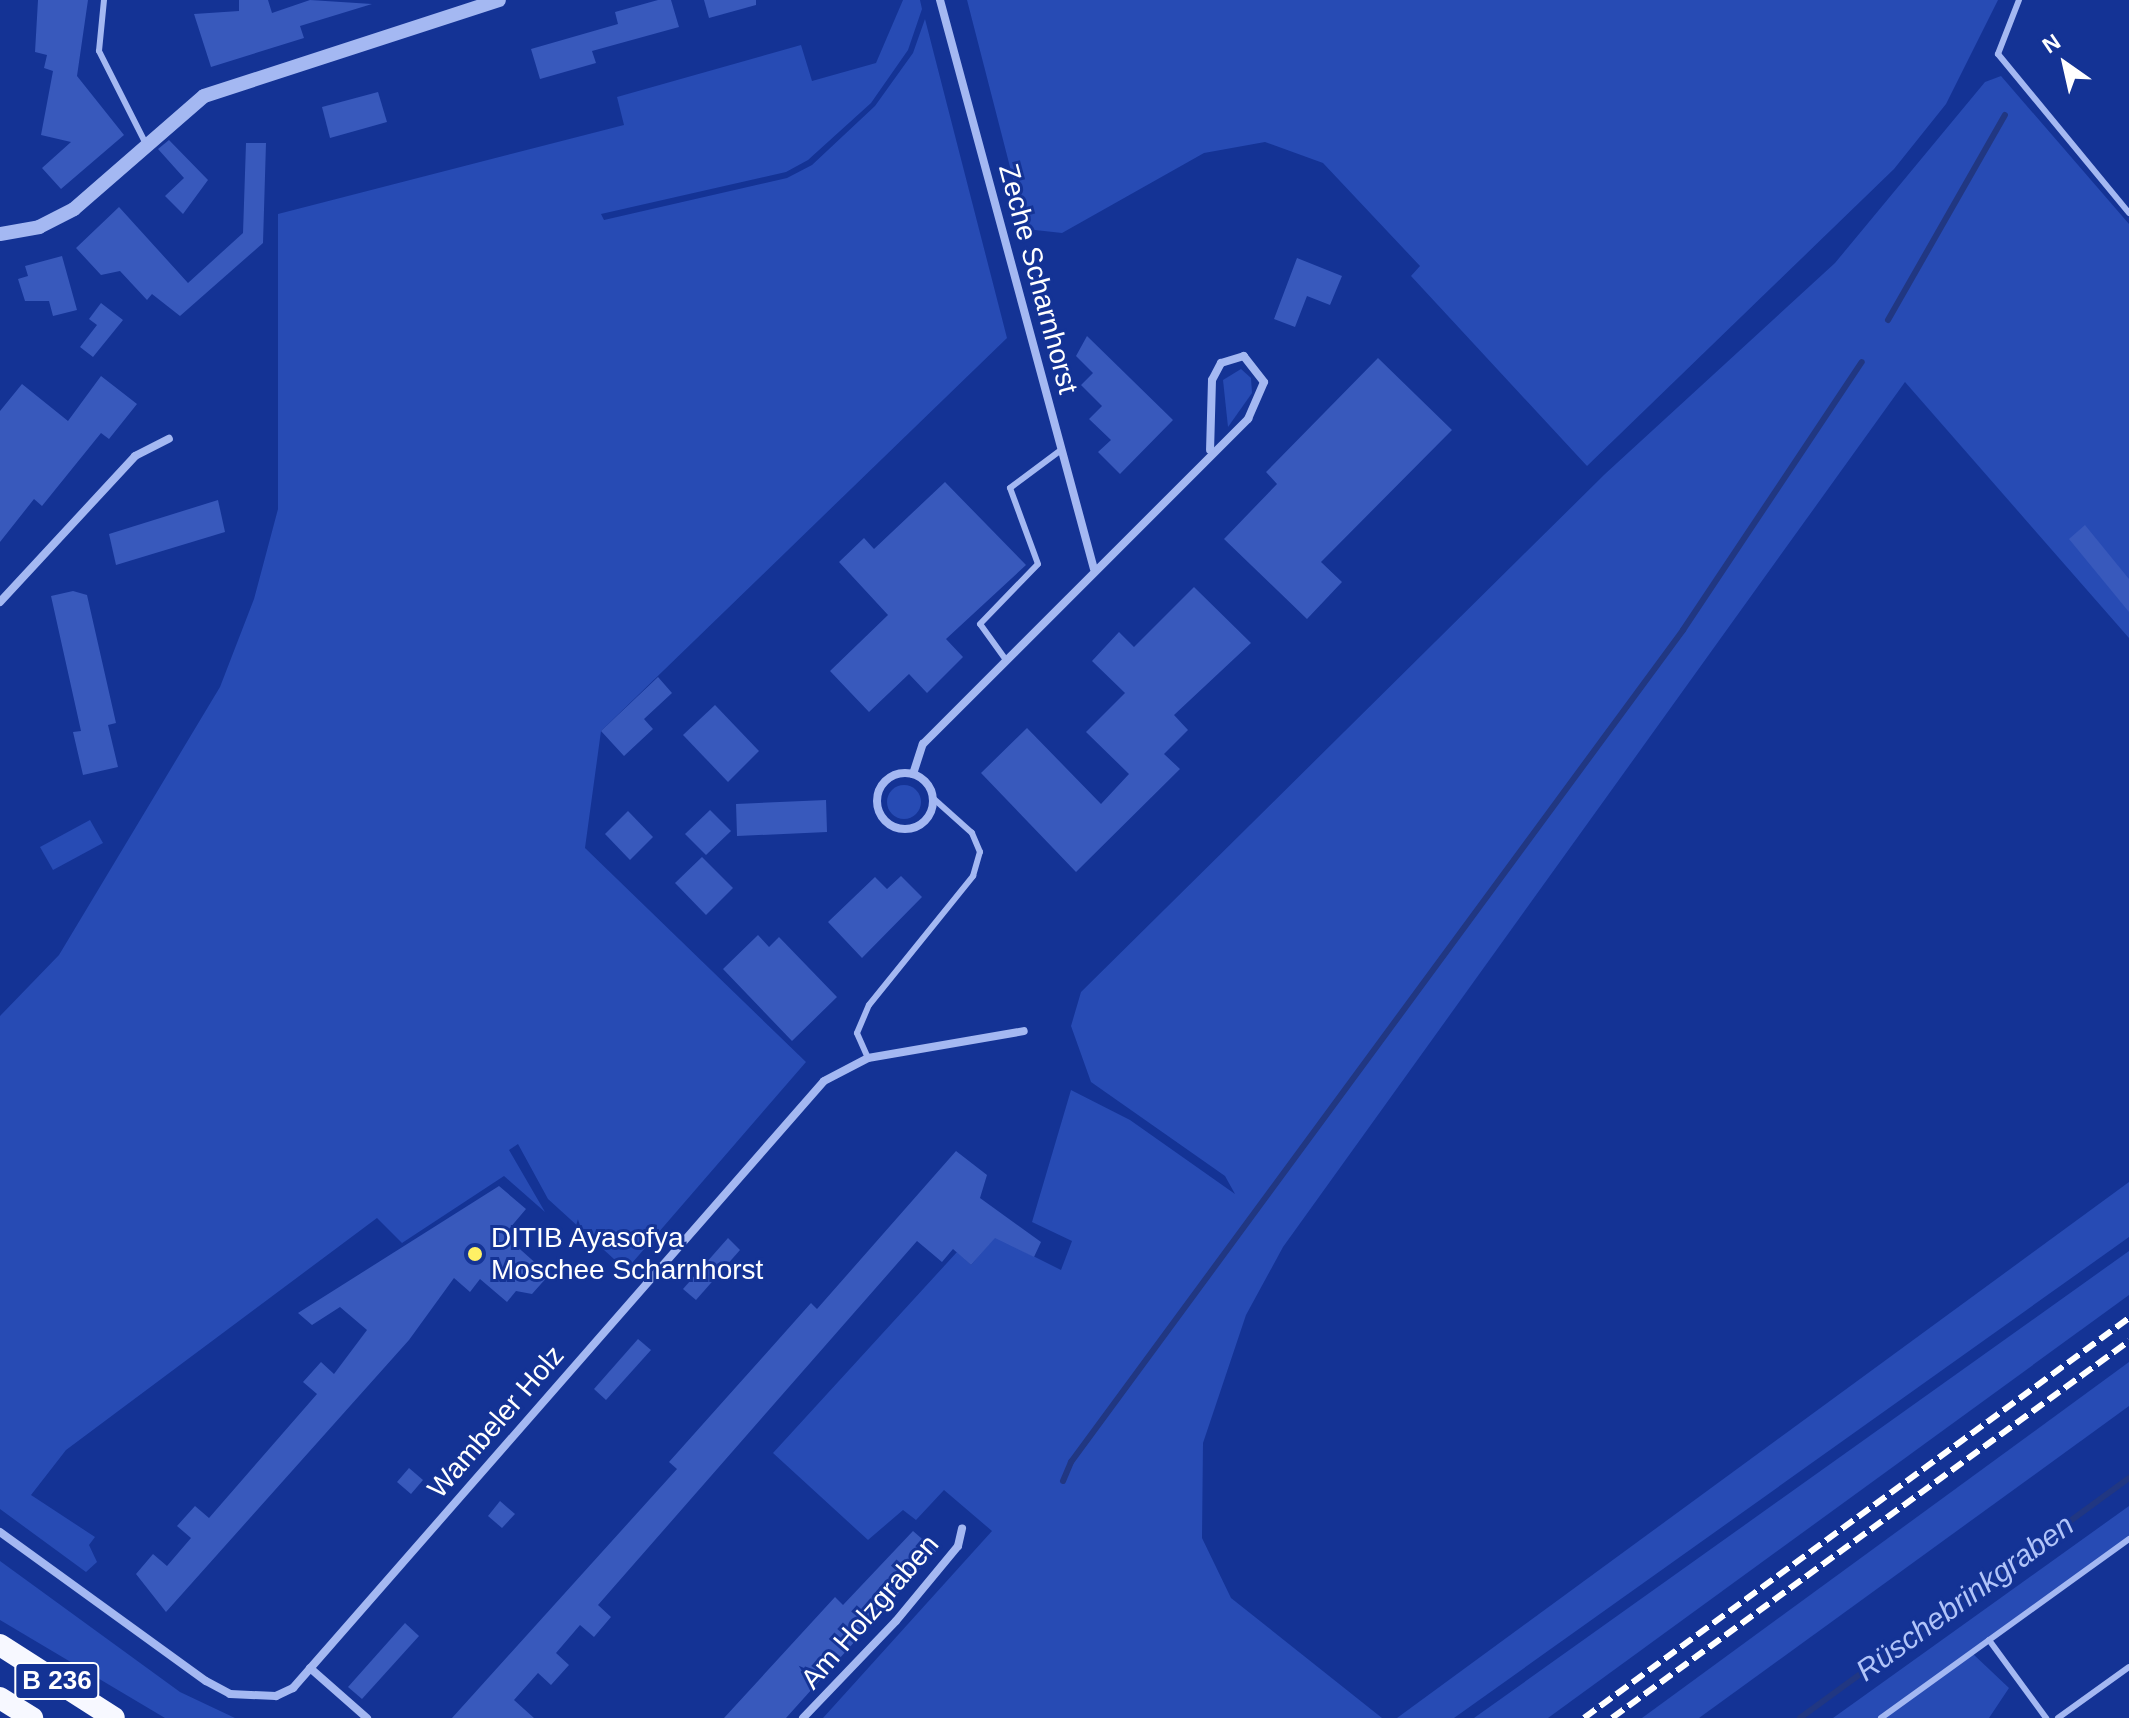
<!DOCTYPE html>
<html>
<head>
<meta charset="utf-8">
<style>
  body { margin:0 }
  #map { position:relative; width:2129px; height:1718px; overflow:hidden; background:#143395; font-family:Helvetica,sans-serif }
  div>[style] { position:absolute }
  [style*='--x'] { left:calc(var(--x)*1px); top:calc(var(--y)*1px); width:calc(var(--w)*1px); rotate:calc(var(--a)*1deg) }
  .green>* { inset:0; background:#274bb4 }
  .round { border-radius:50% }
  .stream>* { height:6px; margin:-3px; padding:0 3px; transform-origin:3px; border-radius:3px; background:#213782 }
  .building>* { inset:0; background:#3859bc }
  .service>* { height:6px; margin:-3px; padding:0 3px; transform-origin:3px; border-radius:3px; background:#a4b8f2 }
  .minor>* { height:8px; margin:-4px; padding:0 4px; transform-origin:4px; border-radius:4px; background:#a4b8f2 }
  .minor>.ring { margin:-4px; padding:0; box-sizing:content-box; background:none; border:8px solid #a4b8f2; border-radius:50% }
  .tertiary>* { height:14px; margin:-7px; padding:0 7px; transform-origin:7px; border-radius:7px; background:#a4b8f2 }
  .trunk>* { height:22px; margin:-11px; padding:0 11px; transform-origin:11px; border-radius:11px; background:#f7f8ff }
  .rail>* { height:6px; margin-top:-3px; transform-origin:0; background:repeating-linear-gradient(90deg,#fff 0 14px,transparent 0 20px) }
  .dots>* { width:22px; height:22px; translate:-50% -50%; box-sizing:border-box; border:4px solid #143395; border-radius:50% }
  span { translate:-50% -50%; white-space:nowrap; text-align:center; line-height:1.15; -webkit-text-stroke:6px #143395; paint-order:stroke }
  .shield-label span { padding:2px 6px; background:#143395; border:2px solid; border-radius:6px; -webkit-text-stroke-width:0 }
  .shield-label { font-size:26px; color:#fff; font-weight:700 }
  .street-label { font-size:28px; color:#fff }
  .poi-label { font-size:28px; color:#fff }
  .left { translate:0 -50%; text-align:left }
  .water-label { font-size:30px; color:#b1c4f9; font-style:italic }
  .north { position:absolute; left:2025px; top:24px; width:80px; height:80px; -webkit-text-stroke:6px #143395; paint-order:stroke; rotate:326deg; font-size:22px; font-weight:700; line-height:32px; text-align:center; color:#fff }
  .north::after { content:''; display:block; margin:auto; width:28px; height:36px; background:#fff; clip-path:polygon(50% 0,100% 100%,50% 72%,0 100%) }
</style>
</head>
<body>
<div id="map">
  <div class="green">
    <div style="clip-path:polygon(903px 0,920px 0,922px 9px,908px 50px,871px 103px,808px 160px,786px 172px,601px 214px,604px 220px,787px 178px,812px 165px,875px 106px,913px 53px,925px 19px,1007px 338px,601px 731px,585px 848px,806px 1062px,626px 1270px,548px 1199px,518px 1144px,509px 1150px,545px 1212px,504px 1176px,402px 1243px,377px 1218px,66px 1450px,31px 1495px,95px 1537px,89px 1545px,97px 1562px,86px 1572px,0 1509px,0 1016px,59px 955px,220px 687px,254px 599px,278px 509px,278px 214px,624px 125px,617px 97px,801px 45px,812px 81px,876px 63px)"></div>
    <div style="clip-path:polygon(967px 0,1998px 0,1946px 104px,1894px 169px,1587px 466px,1411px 276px,1420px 266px,1323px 163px,1265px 142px,1204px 153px,1062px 233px,1026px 229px)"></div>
    <div style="clip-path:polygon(2001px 76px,2129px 224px,2129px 638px,1905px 382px,1283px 1247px,1246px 1315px,1203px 1443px,1202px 1538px,1231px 1598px,1382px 1718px,823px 1718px,992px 1531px,944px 1490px,916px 1520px,903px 1510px,868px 1540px,773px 1453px,957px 1252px,971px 1265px,995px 1237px,1061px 1270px,1072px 1241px,1032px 1222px,1071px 1090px,1130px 1120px,1235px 1194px,1225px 1176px,1091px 1082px,1071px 1026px,1081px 992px,1605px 474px,1835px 263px,1985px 82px)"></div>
    <div style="clip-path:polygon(1241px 369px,1251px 378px,1252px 393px,1228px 427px,1223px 380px)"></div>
    <div class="round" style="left:887px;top:785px;width:34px;height:34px"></div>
    <div style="clip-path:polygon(90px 820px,103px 843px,53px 870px,40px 847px)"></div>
    <div style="clip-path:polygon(2129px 1182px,2129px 1237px,1454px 1718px,1397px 1718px)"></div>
    <div style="clip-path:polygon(2129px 1251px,2129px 1295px,1548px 1718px,1474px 1718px)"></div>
    <div style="clip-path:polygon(2129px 1362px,2129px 1406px,1699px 1718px,1642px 1718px)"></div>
    <div style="clip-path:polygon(2129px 1506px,2129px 1539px,1972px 1653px,2009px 1688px,1989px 1718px,1833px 1718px)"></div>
    <div style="clip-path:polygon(0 1561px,180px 1692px,235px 1718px,165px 1718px,0 1620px)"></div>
  </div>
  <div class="stream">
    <div style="--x:1888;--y:320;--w:236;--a:-60.3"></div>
    <div style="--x:1063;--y:1481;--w:21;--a:-67"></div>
    <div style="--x:1071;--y:1462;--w:1033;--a:-53.66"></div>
    <div style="--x:1683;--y:630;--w:322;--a:-56.3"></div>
    <div style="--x:1800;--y:1718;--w:407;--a:-36.1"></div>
  </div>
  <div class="building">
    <div style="clip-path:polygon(38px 0,88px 0,77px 76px,124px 135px,61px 189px,42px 168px,71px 142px,41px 135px,53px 71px,44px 68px,47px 55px,35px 52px)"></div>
    <div style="clip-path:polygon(239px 0,268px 0,272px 13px,310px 0,372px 4px,300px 26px,304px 38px,211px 67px,194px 14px,239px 11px)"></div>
    <div style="clip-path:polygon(658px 0,671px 0,679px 27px,592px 51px,596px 63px,540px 79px,531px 49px,618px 24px,615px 12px)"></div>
    <div style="clip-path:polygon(704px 0,756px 0,756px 5px,709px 18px)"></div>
    <div style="clip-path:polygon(378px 92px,387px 122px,330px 138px,322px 107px)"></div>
    <div style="clip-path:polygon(169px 140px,208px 180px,183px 214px,165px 196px,184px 178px,158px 149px)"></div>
    <div style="clip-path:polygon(246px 143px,266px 143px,263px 243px,180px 316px,152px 294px,147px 300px,120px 271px,101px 275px,76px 248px,119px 207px,188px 283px,243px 233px)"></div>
    <div style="clip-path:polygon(62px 256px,77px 310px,53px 316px,49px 301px,25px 301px,18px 279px,28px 276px,25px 266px)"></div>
    <div style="clip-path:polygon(1297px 258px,1342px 276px,1330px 305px,1307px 296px,1295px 327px,1274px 319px)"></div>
    <div style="clip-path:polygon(101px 303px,123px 320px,93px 357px,80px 347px,97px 325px,89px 319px)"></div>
    <div style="clip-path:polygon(1087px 336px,1173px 420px,1120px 474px,1098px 452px,1111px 440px,1089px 419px,1102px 406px,1081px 385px,1093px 373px,1076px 356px)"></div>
    <div style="clip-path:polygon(1378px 358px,1452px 430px,1321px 562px,1342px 582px,1307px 619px,1224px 539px,1277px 484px,1266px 472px)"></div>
    <div style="clip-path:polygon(101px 376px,137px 404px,109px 439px,101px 433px,42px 506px,34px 499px,0 542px,0 411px,22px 384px,68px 421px)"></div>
    <div style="clip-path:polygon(945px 482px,1026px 565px,946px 639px,963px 657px,927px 693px,909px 674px,869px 712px,830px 671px,888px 615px,839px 562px,864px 538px,874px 549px)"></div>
    <div style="clip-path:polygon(218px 500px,225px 532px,116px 565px,109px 534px)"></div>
    <div style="clip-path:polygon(2085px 525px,2129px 579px,2129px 612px,2069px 539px)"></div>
    <div style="clip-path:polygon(1194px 587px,1251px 643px,1174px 715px,1188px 730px,1164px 754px,1180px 769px,1076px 872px,981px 773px,1027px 728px,1101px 804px,1129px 774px,1086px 732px,1125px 693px,1092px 661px,1119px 632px,1134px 647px)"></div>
    <div style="clip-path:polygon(73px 591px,87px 595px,116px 723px,108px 725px,118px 767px,83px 775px,73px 732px,81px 731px,51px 596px)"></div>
    <div style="clip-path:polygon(658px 677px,672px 693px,644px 719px,653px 729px,624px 756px,601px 731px)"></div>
    <div style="clip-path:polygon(715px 705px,759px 751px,728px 782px,683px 735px)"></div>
    <div style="clip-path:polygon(826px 800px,827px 832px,737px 836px,736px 804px)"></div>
    <div style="clip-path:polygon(710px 810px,731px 831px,706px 855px,685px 834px)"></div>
    <div style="clip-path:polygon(628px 811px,653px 837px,630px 860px,605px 834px)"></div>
    <div style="clip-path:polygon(702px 857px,733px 888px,706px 915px,675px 883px)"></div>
    <div style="clip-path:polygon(901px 876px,922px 897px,862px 958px,828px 922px,875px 877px,887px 889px)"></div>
    <div style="clip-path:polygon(758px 935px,769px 947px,779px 937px,837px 997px,792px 1041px,723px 969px)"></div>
    <div style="clip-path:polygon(956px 1151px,987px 1175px,980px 1198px,1041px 1242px,1034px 1257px,995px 1238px,971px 1265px,953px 1249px,942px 1262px,917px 1241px,598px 1605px,611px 1617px,594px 1637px,580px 1625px,556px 1653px,569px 1665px,551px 1685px,538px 1673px,514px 1700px,534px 1718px,452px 1718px,677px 1469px,669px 1462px,736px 1387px,811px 1303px,817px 1309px)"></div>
    <div style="clip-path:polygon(499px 1186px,526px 1209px,504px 1235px,549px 1275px,532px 1294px,516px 1291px,507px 1302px,480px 1279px,470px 1292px,454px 1278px,409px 1340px,166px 1612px,136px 1574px,153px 1554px,167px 1566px,191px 1538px,177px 1526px,195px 1506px,209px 1518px,317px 1394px,303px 1382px,321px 1362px,334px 1374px,367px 1330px,340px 1307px,312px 1325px,298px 1313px)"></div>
    <div style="clip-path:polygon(728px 1238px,740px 1250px,696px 1300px,683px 1289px)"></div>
    <div style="clip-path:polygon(638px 1339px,651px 1350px,606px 1400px,594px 1389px)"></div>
    <div style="clip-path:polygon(409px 1468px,423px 1480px,411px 1494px,397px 1482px)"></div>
    <div style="clip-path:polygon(500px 1501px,515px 1514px,502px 1528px,488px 1516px)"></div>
    <div style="clip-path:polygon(913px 1531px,936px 1551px,786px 1718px,724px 1718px,835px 1597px,843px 1605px)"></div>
    <div style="clip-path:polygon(405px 1623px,419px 1636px,362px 1699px,348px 1687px)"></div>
  </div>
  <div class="service">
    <div style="--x:104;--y:0;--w:51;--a:95.6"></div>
    <div style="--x:99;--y:51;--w:102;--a:63.2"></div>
    <div style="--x:2019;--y:0;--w:58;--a:111.3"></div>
    <div style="--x:1998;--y:54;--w:206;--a:50.5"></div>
    <div style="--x:1006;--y:660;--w:44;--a:-125.8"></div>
    <div style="--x:980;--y:624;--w:83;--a:-46"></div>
    <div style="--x:1038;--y:564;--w:81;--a:-110.2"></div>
    <div style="--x:1010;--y:488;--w:64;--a:-36.7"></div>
    <div style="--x:868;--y:1058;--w:27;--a:-114"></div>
    <div style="--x:857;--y:1033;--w:30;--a:-67"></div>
    <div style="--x:869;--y:1005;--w:166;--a:-51.1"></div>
    <div style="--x:973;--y:876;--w:25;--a:-74"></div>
    <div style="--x:980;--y:852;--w:21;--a:-113"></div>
    <div style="--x:972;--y:833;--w:51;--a:-138.2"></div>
    <div style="--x:1989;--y:1640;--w:97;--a:53.8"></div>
    <div style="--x:1881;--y:1718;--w:306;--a:-35.8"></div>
    <div style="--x:2058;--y:1718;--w:87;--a:-35.7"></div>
  </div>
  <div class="minor">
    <div style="--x:940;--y:0;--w:589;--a:74.86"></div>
    <div style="--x:0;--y:602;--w:199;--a:-47.2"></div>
    <div style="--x:135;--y:456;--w:38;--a:-27"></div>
    <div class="ring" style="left:877px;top:773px;width:48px;height:48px"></div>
    <div style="--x:913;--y:774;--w:32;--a:-72"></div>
    <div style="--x:923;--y:744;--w:460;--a:-45"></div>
    <div style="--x:1248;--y:419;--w:40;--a:-66.6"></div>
    <div style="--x:1264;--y:382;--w:33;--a:-128"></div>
    <div style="--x:1244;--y:356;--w:24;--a:163"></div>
    <div style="--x:1221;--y:363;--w:19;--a:118"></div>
    <div style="--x:1212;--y:380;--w:70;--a:91.6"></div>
    <div style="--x:0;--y:1532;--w:254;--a:35.9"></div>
    <div style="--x:206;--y:1681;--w:27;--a:28"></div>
    <div style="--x:230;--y:1694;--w:46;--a:2.5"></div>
    <div style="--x:276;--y:1696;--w:19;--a:-25"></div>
    <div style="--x:293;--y:1688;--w:806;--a:-48.82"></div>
    <div style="--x:824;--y:1081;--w:50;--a:-27.6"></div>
    <div style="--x:868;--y:1058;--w:158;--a:-9.8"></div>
    <div style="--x:310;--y:1668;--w:76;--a:41.3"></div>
    <div style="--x:803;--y:1718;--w:134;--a:-46.2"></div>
    <div style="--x:896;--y:1621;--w:97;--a:-50.4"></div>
    <div style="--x:958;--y:1546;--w:18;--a:-77"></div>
  </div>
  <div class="tertiary">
    <div style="--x:0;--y:234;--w:40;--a:-10"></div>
    <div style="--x:39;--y:227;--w:39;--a:-27"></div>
    <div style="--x:74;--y:209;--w:172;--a:-41"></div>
    <div style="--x:204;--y:96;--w:310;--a:-18"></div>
  </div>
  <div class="trunk">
    <div style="--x:0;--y:1645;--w:135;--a:32.6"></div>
    <div style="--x:0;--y:1698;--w:38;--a:32"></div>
  </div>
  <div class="rail">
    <div style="--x:1584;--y:1718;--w:676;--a:-36.28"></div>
    <div style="--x:1612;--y:1718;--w:640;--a:-36.1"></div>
  </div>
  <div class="dots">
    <div style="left:475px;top:1254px;background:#fff065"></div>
  </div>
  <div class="shield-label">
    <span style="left:57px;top:1681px">B 236</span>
  </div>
  <div class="street-label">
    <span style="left:1038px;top:279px;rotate:75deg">Zeche Scharnhorst</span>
    <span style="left:496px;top:1422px;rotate:-49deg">Wambeler Holz</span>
    <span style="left:870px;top:1612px;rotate:-49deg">Am Holzgraben</span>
  </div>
  <div class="poi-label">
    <span class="left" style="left:491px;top:1254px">DITIB Ayasofya<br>Moschee Scharnhorst</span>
  </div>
  <div class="water-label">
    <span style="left:1965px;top:1598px;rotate:-36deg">Rüschebrinkgraben</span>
  </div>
  <div class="north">N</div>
</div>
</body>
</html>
